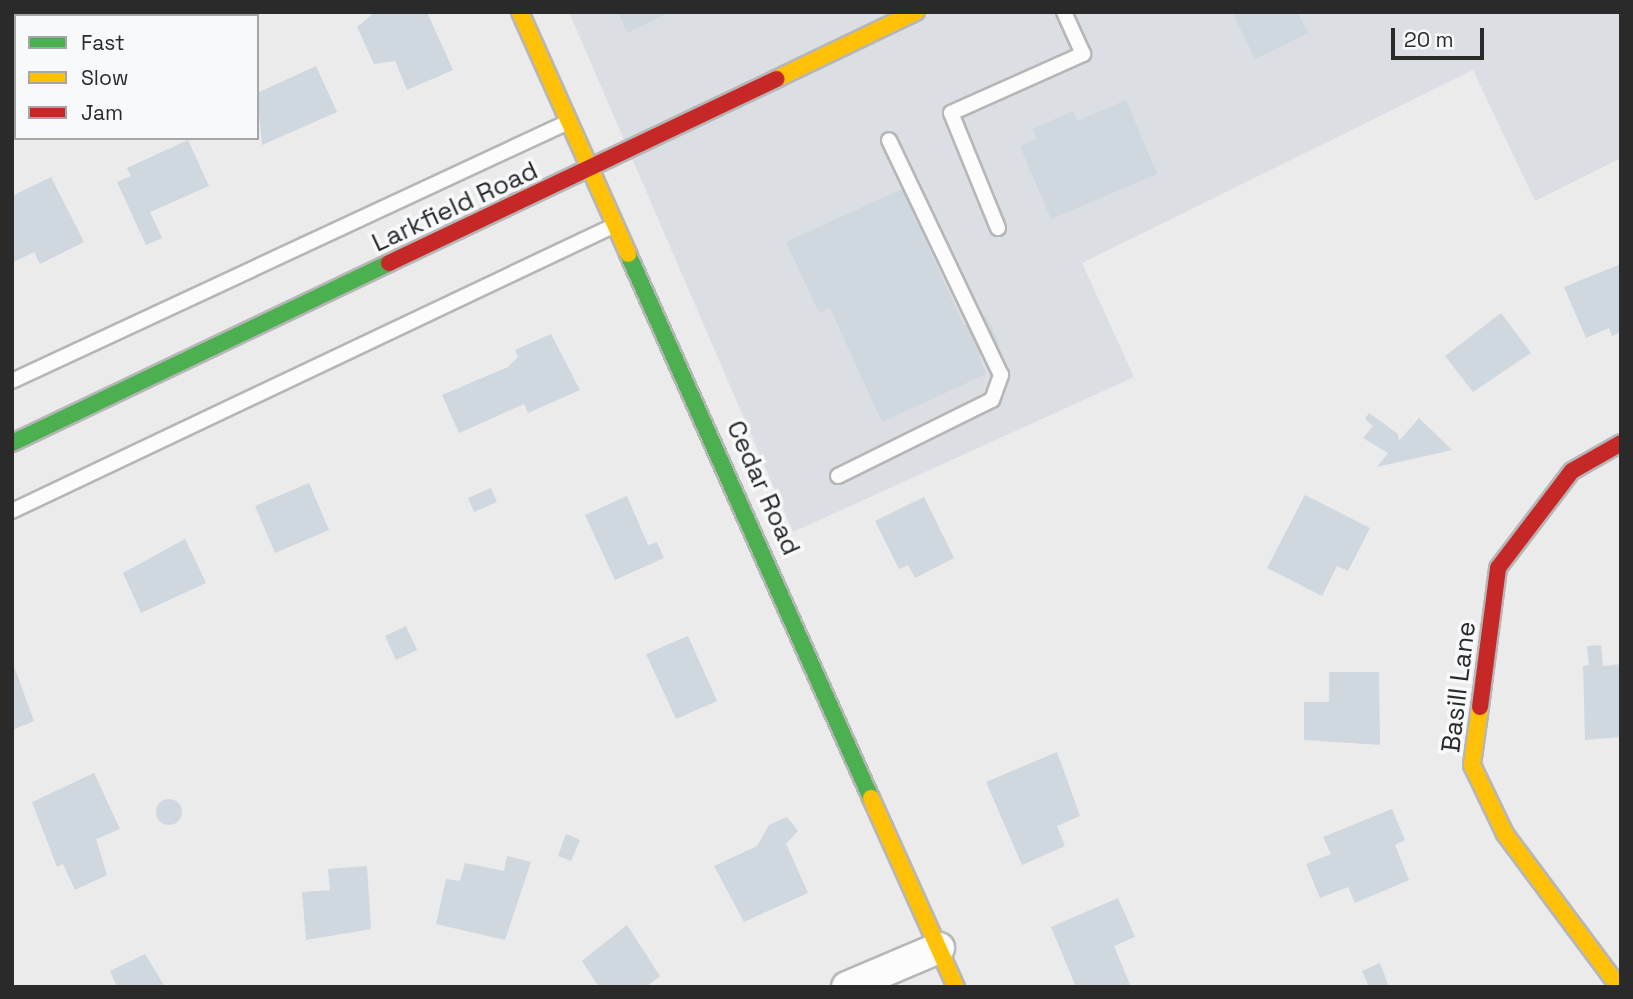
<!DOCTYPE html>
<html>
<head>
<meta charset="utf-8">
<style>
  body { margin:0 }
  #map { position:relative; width:1633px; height:999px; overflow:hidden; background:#ebebec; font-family:"Space Grotesk",sans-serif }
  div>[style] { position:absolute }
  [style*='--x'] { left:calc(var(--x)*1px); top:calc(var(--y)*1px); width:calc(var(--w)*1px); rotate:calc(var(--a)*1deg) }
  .built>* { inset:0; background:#dbdee2 }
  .building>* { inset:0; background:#cfd7df }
  .round { border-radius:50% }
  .roads { filter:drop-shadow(2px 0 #b6b6b7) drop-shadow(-2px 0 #b6b6b7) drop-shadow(0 2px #b6b6b7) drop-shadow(0 -2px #b6b6b7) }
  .lane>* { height:14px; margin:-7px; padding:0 7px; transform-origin:7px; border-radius:7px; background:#fcfcfc }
  .street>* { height:30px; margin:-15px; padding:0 15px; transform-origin:15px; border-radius:15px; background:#fcfcfc }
  .fast>* { height:16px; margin:-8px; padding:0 8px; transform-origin:8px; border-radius:8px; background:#4caf50 }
  .slow>* { height:16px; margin:-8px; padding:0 8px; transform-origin:8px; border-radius:8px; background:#ffc107 }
  .jam>* { height:16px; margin:-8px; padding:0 8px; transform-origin:8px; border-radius:8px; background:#c62828 }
  span { translate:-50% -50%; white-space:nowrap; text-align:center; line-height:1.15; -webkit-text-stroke:7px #f7f9fa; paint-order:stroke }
  .street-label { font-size:26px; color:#2a2a2b }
  .frame { position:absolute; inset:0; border:14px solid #2a2a2b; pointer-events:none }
  .legend { position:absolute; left:14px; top:14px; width:245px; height:126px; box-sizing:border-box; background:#f7f9fa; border:2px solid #a5a6a7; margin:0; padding:9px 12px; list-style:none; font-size:21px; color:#2a2a2b }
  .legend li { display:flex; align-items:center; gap:14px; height:35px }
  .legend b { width:35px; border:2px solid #a5a6a7 }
  .scale { position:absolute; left:1391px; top:28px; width:93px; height:32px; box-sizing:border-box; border:4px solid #2a2a2b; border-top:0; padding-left:9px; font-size:21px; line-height:24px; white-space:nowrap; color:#2a2a2b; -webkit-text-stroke:5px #f7f9fa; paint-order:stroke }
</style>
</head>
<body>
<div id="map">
  <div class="built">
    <div style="clip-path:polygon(569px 12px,1621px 12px,1621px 158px,1535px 201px,1473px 70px,1082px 263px,1134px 377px,793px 532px)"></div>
  </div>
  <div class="building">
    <div style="clip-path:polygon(375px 12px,427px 12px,453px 70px,407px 90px,395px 61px,374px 64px,357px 27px)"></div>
    <div style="clip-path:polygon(618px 12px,670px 12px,627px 33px)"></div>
    <div style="clip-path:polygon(1232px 12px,1297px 12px,1308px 33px,1255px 59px)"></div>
    <div style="clip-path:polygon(316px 66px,337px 112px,262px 145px,257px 93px)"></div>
    <div style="clip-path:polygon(1126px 100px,1157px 174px,1051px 219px,1020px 146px,1037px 139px,1033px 129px,1073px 111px,1077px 121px)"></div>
    <div style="clip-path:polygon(188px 140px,209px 186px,150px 212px,162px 238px,146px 245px,117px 182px,131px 176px,127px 168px)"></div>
    <div style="clip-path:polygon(51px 177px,84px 242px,40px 264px,34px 252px,12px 263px,12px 196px)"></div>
    <div style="clip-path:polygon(902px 189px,964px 326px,986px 315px,1000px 346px,979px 356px,986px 374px,882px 422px,830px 308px,819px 313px,786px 242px)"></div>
    <div style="clip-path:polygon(1621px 264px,1621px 332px,1612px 336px,1609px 328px,1586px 338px,1564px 287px)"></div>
    <div style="clip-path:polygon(1501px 313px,1531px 353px,1473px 392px,1445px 356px)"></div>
    <div style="clip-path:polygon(551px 334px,580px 390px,528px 413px,524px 404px,459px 433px,442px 395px,508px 367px,518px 357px,515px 350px)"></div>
    <div style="clip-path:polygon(1369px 413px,1398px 434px,1399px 441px,1419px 418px,1452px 450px,1377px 467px,1388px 453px,1363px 438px,1373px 426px,1365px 419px)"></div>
    <div style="clip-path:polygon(309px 483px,329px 530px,275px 553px,255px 506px)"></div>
    <div style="clip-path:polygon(491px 488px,497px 502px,474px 512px,468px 498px)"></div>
    <div style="clip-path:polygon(1305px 495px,1370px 528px,1348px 571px,1337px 566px,1322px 596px,1267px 568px)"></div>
    <div style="clip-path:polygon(627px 496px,648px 545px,657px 542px,664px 558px,615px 580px,585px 515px)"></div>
    <div style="clip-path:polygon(924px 497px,954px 558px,915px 578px,908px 565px,899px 569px,875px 521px)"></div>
    <div style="clip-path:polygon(185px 539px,206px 583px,141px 613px,123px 573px)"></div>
    <div style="clip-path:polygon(406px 626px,417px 650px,396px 660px,385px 636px)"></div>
    <div style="clip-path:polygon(688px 636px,717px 701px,676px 719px,646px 654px)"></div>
    <div style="clip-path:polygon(1601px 645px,1603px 666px,1621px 664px,1621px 737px,1585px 740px,1583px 666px,1589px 665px,1587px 646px)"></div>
    <div style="clip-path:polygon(12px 661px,34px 721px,12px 730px)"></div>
    <div style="clip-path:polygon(1329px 672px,1379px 672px,1380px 745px,1304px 740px,1304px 702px,1329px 702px)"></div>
    <div style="clip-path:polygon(1057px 752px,1080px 816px,1057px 826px,1065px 846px,1022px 865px,986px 782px)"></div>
    <div style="clip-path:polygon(94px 773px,120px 829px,96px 839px,107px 875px,75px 890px,63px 864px,57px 867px,32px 802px)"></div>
    <div class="round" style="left:156px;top:799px;width:26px;height:26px"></div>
    <div style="clip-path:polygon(1392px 809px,1405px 840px,1395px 845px,1409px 880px,1355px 903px,1348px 887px,1320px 898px,1306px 864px,1331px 854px,1323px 837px)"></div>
    <div style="clip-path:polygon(787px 817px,798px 831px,786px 844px,808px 893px,744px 922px,714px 866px,757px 846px,769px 825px)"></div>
    <div style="clip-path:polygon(566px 834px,580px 840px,571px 861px,558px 856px)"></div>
    <div style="clip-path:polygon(507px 856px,531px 862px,505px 940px,436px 924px,446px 879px,460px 881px,465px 863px,504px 871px)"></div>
    <div style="clip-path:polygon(367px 866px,371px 929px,306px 940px,302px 892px,330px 890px,328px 869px)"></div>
    <div style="clip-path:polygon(1118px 898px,1135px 937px,1114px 946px,1131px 987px,1076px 987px,1051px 927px)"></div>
    <div style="clip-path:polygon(627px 925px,660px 976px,646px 987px,599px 987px,582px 961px)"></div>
    <div style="clip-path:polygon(145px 954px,165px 987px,117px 987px,110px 971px)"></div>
    <div style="clip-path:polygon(1380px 963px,1389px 987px,1369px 987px,1362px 971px)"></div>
  </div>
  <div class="roads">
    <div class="lane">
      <div style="--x:998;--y:228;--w:124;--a:-112.2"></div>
      <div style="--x:951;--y:113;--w:145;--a:-24.1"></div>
      <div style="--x:1083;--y:54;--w:46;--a:-114.3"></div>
      <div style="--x:12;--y:381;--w:611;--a:-24.97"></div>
      <div style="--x:838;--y:476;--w:172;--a:-26.3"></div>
      <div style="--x:992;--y:400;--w:27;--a:-70"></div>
      <div style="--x:1001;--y:375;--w:260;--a:-115.5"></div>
      <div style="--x:12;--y:511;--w:667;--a:-25.37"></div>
    </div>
    <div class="street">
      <div style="--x:847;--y:987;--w:100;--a:-23"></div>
    </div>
    <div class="fast">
      <div style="--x:628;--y:254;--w:596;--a:65.93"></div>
      <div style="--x:12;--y:443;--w:418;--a:-25.5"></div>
    </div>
    <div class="slow">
      <div style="--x:520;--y:12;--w:265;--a:65.9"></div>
      <div style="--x:776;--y:79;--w:155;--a:-25.6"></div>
      <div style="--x:1480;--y:707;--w:59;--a:97.9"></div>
      <div style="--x:1472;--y:765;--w:76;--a:64.4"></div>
      <div style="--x:1505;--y:834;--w:191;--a:53.3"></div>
      <div style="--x:871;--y:798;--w:207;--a:65.8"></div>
    </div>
    <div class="jam">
      <div style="--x:389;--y:263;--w:429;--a:-25.4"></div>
      <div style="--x:1480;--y:707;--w:140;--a:-82.6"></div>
      <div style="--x:1498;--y:568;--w:122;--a:-52.7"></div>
      <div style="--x:1572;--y:471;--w:56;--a:-29.7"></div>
    </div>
  </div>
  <div class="street-label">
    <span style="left:455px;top:207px;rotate:-25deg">Larkfield Road</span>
    <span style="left:763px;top:488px;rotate:66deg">Cedar Road</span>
    <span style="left:1459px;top:687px;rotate:-83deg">Basill Lane</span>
  </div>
  <div class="frame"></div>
  <ul class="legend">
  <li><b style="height:9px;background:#4caf50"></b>Fast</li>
  <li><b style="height:9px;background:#ffc107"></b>Slow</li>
  <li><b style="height:9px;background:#c62828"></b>Jam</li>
  </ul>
  <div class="scale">20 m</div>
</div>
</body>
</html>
